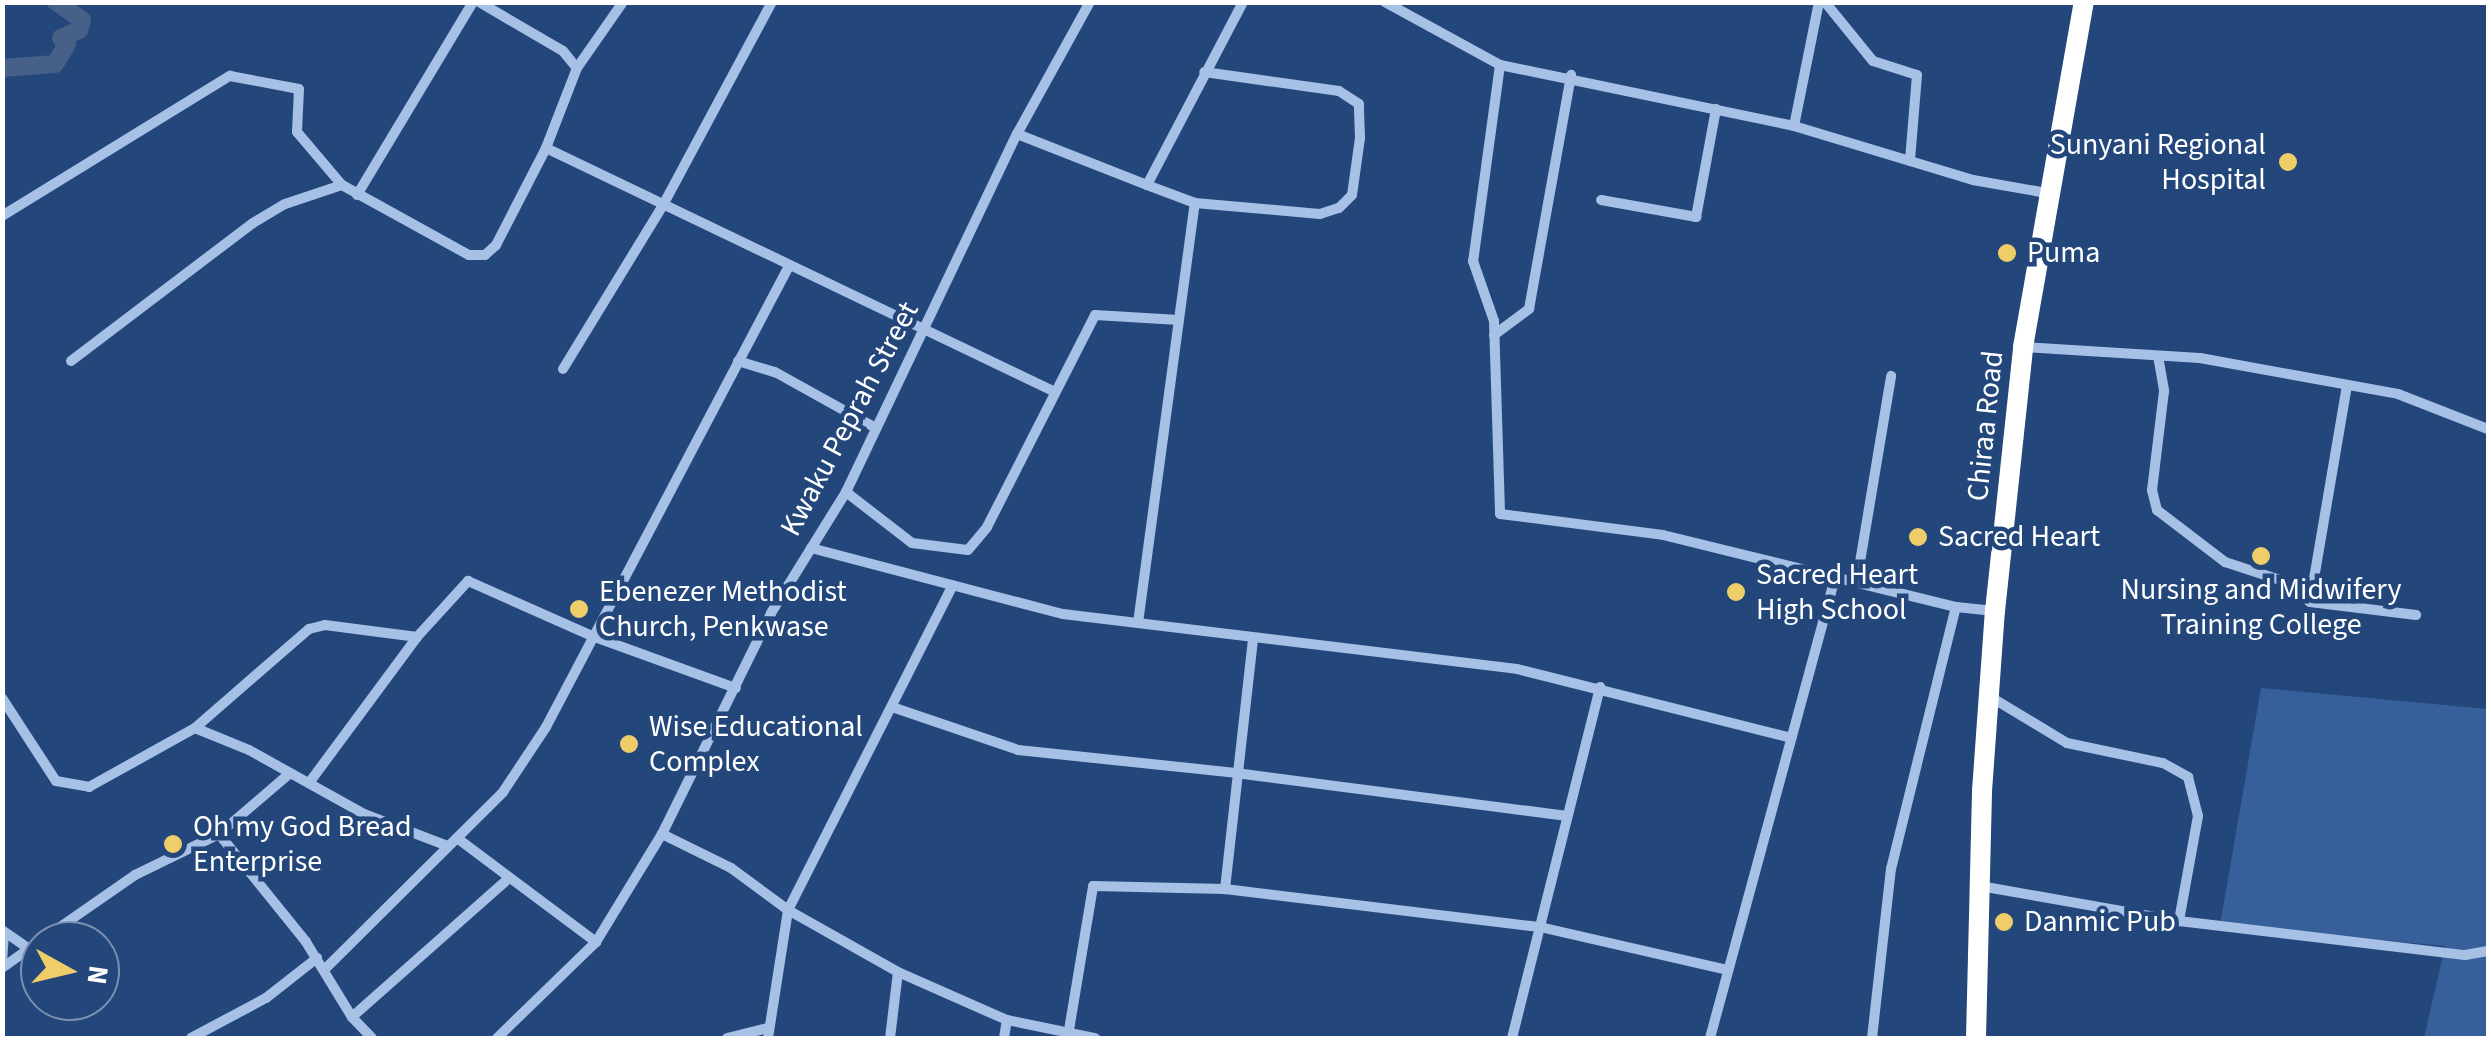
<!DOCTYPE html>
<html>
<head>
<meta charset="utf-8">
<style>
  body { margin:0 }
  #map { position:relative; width:2491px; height:1041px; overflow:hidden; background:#23467b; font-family:"Source Sans 3",sans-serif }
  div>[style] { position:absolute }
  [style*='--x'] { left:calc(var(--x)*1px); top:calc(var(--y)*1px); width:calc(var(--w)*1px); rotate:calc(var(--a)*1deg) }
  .green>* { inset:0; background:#375f99 }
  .river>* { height:18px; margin:-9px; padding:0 9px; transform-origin:9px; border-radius:9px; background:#466087 }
  .street>* { height:10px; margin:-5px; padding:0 5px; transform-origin:5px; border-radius:5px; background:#a7c0e5 }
  .highway>* { height:20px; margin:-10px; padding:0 10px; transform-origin:10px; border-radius:10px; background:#fff }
  .dots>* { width:28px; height:28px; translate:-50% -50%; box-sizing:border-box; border:5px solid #23467b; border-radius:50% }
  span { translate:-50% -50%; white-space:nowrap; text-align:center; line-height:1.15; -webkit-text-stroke:9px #23467b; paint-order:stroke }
  .poi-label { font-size:30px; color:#fff }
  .right { translate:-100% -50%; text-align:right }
  .left { translate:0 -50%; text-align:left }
  .street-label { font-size:30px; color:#fff }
  .frame { position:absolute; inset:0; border:5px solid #fff; pointer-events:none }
  .north { position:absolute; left:20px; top:921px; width:100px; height:100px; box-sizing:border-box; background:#23467b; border:2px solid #7b90b0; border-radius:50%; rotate:98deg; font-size:28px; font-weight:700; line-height:40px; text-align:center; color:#fff }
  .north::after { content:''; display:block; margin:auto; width:35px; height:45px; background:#efce6a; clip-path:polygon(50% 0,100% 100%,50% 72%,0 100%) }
</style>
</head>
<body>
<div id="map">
  <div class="green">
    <div style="clip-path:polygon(2261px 688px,2488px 709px,2488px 1038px,2424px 1038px,2445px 946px,2220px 925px)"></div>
  </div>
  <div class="river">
    <div style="--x:2;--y:68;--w:53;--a:-4.3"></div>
    <div style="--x:55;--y:64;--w:23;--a:-59"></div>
    <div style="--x:67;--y:44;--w:8;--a:-135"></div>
    <div style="--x:61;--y:38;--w:20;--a:-24"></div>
    <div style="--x:79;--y:30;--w:10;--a:-73"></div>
    <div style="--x:82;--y:20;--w:32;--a:-145"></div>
  </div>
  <div class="street">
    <div style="--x:479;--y:2;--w:97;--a:30.3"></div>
    <div style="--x:563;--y:51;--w:22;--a:51"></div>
    <div style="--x:623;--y:2;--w:80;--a:124.9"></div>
    <div style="--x:577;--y:68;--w:86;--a:111.2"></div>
    <div style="--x:546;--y:148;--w:564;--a:25.61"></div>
    <div style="--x:1385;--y:2;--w:131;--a:28.7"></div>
    <div style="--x:1500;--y:65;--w:300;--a:11.7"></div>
    <div style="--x:1794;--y:126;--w:187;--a:16.8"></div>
    <div style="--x:1973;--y:180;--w:75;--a:10"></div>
    <div style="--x:1825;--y:2;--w:76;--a:50.9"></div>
    <div style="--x:1873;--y:61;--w:46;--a:17.7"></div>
    <div style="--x:1917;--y:75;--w:86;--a:94.7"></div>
    <div style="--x:1500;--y:65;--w:198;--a:97.8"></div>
    <div style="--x:1473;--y:261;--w:64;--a:70.7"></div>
    <div style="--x:1494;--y:321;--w:193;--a:88.2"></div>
    <div style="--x:1500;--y:514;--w:164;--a:7.3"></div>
    <div style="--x:1663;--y:535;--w:302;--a:13.8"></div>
    <div style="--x:1956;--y:607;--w:39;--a:6"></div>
    <div style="--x:1794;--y:126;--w:126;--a:-78.6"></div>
    <div style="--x:1017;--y:134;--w:140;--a:21.4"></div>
    <div style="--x:1147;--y:185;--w:207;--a:-62.3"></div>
    <div style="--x:357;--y:195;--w:225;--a:-59"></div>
    <div style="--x:1601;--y:200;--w:97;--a:10.1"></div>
    <div style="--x:1696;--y:217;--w:110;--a:-79.5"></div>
    <div style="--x:1195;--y:203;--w:125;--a:5"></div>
    <div style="--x:1320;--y:214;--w:20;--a:-18"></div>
    <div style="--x:1339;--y:208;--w:18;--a:-45"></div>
    <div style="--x:1352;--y:195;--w:58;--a:-82"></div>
    <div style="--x:1360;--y:138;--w:34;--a:-92"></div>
    <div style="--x:1359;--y:104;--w:24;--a:-147"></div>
    <div style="--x:1339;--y:91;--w:136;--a:-172"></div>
    <div style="--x:2;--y:216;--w:268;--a:-31.6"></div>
    <div style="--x:230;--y:76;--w:70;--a:10.7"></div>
    <div style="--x:299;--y:89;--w:43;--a:92.7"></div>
    <div style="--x:297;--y:132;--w:70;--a:49.7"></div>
    <div style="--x:342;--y:185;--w:145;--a:28.9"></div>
    <div style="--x:469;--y:255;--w:16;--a:0"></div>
    <div style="--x:485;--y:255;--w:15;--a:-42"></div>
    <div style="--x:496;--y:245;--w:109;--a:-62.7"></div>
    <div style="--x:1494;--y:335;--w:44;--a:-36.6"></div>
    <div style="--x:1529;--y:309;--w:238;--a:-79.8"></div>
    <div style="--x:2023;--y:347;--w:177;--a:3.6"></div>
    <div style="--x:2200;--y:358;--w:201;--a:10.3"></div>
    <div style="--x:2398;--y:394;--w:97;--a:21.3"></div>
    <div style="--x:2158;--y:356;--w:36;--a:80"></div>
    <div style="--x:2164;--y:391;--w:100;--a:96.9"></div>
    <div style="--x:2152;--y:490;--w:21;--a:76"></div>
    <div style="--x:2157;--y:510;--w:86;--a:37.4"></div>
    <div style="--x:2225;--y:562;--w:58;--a:18.1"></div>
    <div style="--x:2280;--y:580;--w:37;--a:36"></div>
    <div style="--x:2310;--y:602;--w:107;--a:7"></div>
    <div style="--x:71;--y:361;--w:228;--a:-37.2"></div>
    <div style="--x:253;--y:223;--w:37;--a:-31"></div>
    <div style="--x:285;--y:204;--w:60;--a:-18.4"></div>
    <div style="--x:738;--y:361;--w:39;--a:17"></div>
    <div style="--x:775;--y:372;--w:115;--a:29"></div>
    <div style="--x:563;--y:369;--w:190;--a:-58.6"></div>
    <div style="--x:662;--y:207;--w:233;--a:-61.8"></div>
    <div style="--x:846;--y:492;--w:83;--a:37.7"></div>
    <div style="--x:912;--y:543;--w:56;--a:7.1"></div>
    <div style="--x:968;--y:550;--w:30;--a:-50"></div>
    <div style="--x:987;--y:527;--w:238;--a:-63"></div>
    <div style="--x:1095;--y:315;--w:84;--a:3.4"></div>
    <div style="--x:811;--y:548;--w:260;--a:14.7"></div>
    <div style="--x:1063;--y:614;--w:457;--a:6.9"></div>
    <div style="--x:1517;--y:669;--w:283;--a:14.1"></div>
    <div style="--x:1857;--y:580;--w:207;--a:-80.5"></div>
    <div style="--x:2310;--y:602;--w:220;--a:-80.3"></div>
    <div style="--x:1138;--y:623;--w:424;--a:-82.3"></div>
    <div style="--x:1195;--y:203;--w:51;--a:-159.4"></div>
    <div style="--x:1989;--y:696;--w:91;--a:31.1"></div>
    <div style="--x:2067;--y:743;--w:98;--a:11.8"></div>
    <div style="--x:2163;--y:763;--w:29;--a:29"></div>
    <div style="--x:2188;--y:777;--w:40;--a:75.6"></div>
    <div style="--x:2198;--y:816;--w:107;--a:100.3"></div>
    <div style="--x:2;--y:698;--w:99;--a:57"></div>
    <div style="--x:56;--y:781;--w:34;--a:10"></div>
    <div style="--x:89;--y:787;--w:121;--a:-29.1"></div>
    <div style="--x:195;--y:728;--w:151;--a:-41"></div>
    <div style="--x:309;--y:629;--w:16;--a:-14"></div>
    <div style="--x:325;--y:625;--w:93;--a:7.4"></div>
    <div style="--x:892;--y:707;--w:133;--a:18.8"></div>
    <div style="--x:1018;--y:750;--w:221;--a:6"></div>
    <div style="--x:1238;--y:773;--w:135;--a:-83.6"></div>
    <div style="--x:195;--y:728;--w:58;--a:22.2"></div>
    <div style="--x:249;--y:750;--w:132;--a:29.1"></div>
    <div style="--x:364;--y:814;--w:90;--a:20.9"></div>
    <div style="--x:309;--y:783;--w:182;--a:-53.5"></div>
    <div style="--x:417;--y:637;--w:76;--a:-47.7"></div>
    <div style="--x:468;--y:581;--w:136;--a:23.9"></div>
    <div style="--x:592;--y:636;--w:153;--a:19.9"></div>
    <div style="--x:1567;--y:816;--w:332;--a:-172.6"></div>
    <div style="--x:1238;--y:773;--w:117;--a:96.4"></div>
    <div style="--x:1225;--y:889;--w:317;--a:6.9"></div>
    <div style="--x:1540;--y:927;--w:193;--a:12.9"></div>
    <div style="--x:219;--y:834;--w:139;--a:51.1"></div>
    <div style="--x:306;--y:942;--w:88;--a:58.5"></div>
    <div style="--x:662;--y:834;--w:77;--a:26.2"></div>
    <div style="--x:731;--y:868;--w:71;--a:36.4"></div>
    <div style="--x:788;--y:910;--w:126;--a:29.4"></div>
    <div style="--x:898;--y:972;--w:119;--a:23.8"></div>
    <div style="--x:1007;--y:1020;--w:90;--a:11.6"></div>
    <div style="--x:457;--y:838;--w:174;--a:36.8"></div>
    <div style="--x:1980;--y:886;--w:202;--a:10"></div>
    <div style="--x:2179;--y:921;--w:288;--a:6.8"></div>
    <div style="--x:2465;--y:955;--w:23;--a:-10"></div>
    <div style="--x:2;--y:930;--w:33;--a:35"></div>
    <div style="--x:40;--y:941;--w:116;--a:-34.8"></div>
    <div style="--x:135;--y:875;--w:93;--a:-26"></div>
    <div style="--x:219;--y:834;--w:92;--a:-40.6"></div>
    <div style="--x:2;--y:962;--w:30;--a:-86"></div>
    <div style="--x:2;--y:968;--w:47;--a:-35.4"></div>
    <div style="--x:325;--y:969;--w:251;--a:-44.8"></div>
    <div style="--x:503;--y:792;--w:78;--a:-56.5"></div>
    <div style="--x:546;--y:727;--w:519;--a:-62.2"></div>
    <div style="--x:1068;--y:1036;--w:152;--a:-80.5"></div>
    <div style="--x:1093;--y:886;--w:132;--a:1.3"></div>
    <div style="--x:191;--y:1038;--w:85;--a:-28.1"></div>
    <div style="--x:266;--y:998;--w:65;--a:-38.1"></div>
    <div style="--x:372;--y:1038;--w:29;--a:-134"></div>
    <div style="--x:352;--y:1017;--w:207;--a:-41.5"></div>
    <div style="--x:497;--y:1038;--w:138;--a:-44.1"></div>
    <div style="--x:596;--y:942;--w:127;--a:-58.6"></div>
    <div style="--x:662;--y:834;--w:246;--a:-63.7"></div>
    <div style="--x:771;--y:613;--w:142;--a:-58.2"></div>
    <div style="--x:846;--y:492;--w:397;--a:-64.5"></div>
    <div style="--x:1017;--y:134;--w:151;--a:-61.1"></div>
    <div style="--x:727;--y:1038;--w:42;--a:-13.7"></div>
    <div style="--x:768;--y:1038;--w:130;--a:-81.1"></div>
    <div style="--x:788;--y:910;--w:364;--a:-63.1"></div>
    <div style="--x:890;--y:1038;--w:66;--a:-83.1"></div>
    <div style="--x:1004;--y:1038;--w:18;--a:-81"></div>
    <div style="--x:1512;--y:1038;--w:362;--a:-75.9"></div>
    <div style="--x:1710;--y:1038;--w:480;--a:-74.8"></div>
    <div style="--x:1872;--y:1038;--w:170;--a:-83.6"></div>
    <div style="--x:1891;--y:869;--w:270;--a:-76.1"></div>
  </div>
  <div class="highway">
    <div style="--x:1976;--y:1038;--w:247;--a:-88.6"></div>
    <div style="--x:1982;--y:791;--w:180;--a:-85.9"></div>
    <div style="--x:1995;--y:611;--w:265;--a:-83.9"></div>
    <div style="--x:2023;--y:347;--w:350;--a:-80"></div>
  </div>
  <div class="dots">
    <div style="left:2288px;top:162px;background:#efce6a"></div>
    <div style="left:2007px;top:253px;background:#efce6a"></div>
    <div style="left:1918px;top:537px;background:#efce6a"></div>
    <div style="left:2261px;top:556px;background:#efce6a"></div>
    <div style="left:1736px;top:592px;background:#efce6a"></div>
    <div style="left:579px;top:609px;background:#efce6a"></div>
    <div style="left:629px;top:744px;background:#efce6a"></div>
    <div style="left:173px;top:844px;background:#efce6a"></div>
    <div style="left:2004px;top:922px;background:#efce6a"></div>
  </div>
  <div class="poi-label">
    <span class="right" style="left:2266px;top:162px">Sunyani Regional<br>Hospital</span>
    <span class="left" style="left:2027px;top:253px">Puma</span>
    <span class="left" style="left:1938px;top:537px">Sacred Heart</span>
    <span class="left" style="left:1756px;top:592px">Sacred Heart<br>High School</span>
    <span style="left:2261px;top:607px">Nursing and Midwifery<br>Training College</span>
    <span class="left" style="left:599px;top:609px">Ebenezer Methodist<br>Church, Penkwase</span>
    <span class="left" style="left:649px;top:744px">Wise Educational<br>Complex</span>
    <span class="left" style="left:193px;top:844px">Oh my God Bread<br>Enterprise</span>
    <span class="left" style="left:2024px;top:922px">Danmic Pub</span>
  </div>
  <div class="street-label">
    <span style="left:850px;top:419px;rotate:-62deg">Kwaku Peprah Street</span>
    <span style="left:1986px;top:426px;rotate:-84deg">Chiraa Road</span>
  </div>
  <div class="frame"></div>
  <div class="north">N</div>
</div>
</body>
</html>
